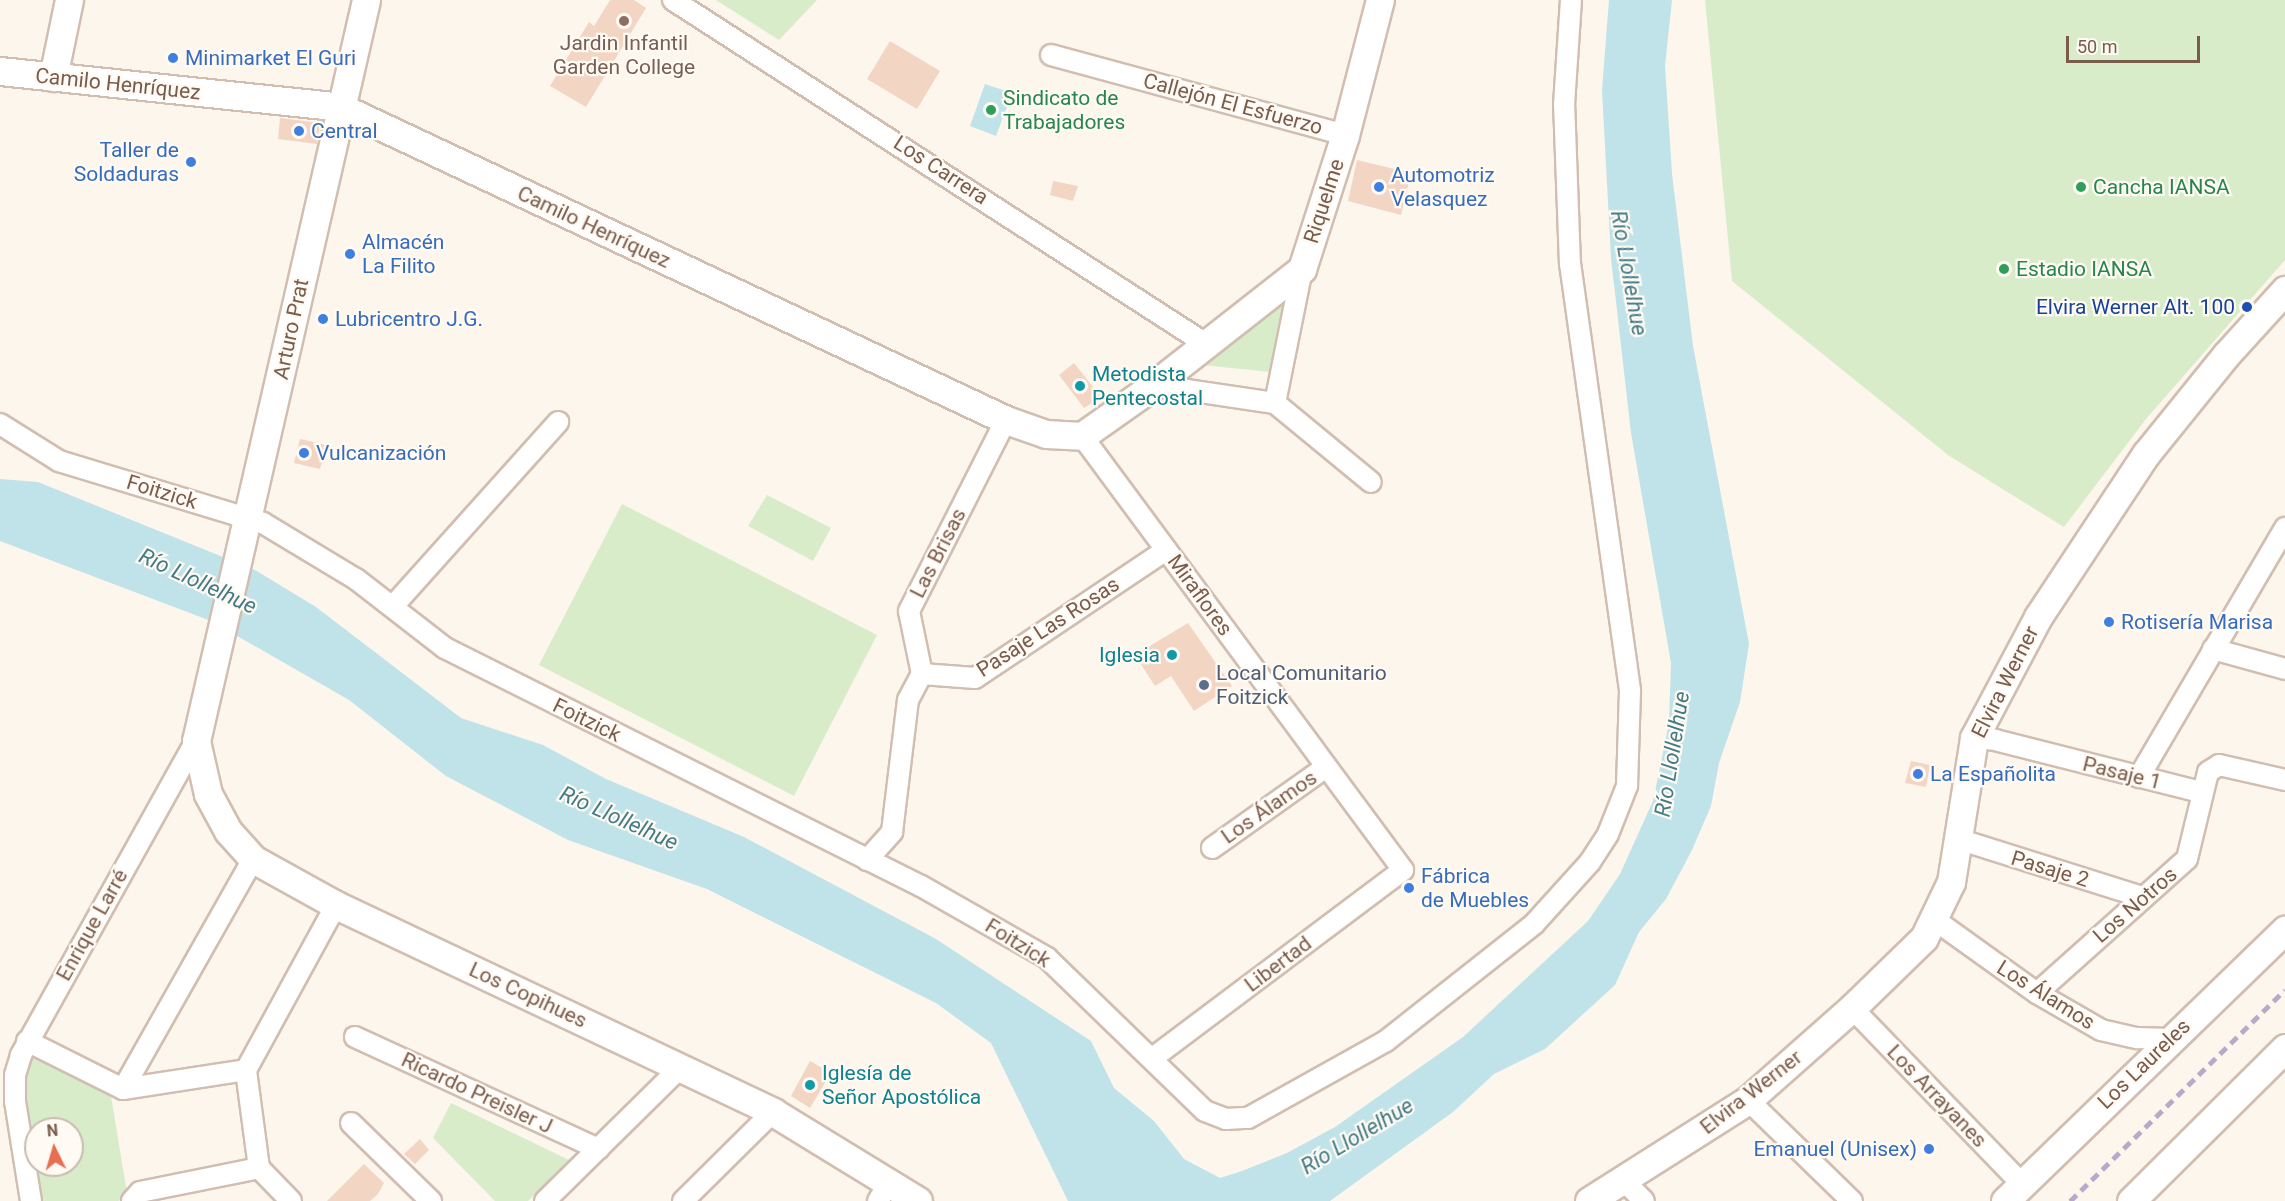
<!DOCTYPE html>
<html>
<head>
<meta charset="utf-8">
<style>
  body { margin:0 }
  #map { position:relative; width:2285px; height:1201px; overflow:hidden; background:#fdf6ec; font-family:Roboto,sans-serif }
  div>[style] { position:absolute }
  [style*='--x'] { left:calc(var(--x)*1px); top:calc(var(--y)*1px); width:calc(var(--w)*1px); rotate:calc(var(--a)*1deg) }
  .green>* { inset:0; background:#d8ecc9 }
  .water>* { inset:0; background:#bfe3e8 }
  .building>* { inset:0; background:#f3d5c3 }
  .roads { filter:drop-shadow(2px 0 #d1beb0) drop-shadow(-2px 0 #d1beb0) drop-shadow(0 2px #d1beb0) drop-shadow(0 -2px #d1beb0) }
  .street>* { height:20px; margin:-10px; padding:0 10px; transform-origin:10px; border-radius:10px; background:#fff }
  .secondary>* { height:27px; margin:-13.5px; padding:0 13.5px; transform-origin:13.5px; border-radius:13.5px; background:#fff }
  .rail>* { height:4.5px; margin-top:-2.25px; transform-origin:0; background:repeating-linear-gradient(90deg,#b9a8c9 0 9px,transparent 0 15px) }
  .dots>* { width:16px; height:16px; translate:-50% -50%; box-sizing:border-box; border:3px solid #fffaf3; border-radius:50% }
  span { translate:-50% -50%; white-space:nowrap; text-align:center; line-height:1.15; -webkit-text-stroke:4.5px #fffaf3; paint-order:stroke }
  .education-label { font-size:21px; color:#785e54 }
  .shop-label { font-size:21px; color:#366cbe }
  .left { translate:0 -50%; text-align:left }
  .right { translate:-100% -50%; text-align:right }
  .street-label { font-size:21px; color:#7a5c4d }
  .leisure-label { font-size:21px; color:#27864d }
  .transit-label { font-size:21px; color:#164399 }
  .culture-label { font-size:21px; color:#0d838f }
  .service-label { font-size:21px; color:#4e5e75 }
  .water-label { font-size:22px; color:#437c86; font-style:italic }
  .north { position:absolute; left:24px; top:1117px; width:60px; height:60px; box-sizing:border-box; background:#fffaf3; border:2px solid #cabbb1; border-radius:50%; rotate:355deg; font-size:16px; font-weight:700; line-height:24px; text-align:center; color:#7a5c4d }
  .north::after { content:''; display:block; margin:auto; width:21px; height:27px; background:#e76f51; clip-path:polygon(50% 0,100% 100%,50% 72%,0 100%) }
  .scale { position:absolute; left:2066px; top:36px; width:134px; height:27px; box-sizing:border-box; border:3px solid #7a5c4d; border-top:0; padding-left:8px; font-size:18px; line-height:21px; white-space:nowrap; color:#7a5c4d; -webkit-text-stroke:4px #fffaf3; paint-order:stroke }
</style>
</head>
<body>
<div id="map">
  <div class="green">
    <div style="clip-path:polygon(716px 0,817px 0,779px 40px)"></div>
    <div style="clip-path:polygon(1705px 0,2285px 0,2285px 260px,2146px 419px,2064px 527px,1948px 455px,1732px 281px)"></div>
    <div style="clip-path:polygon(1279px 294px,1287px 296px,1270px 372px,1202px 365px)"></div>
    <div style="clip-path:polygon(767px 495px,831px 528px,813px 561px,748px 526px)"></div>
    <div style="clip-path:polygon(622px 504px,877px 635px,794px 796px,539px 665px)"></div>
    <div style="clip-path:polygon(evenodd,38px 1057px,111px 1096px,127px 1193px,119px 1201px,41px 1201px,24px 1090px,27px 1068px,31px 1060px,38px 1057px,36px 1129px,72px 1129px,72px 1165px,36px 1165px,36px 1129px)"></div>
    <div style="clip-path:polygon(451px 1103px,569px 1160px,528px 1201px,495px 1201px,433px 1138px)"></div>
  </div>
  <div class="water">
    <div style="clip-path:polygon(1609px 0,1672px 0,1665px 66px,1672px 174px,1693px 346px,1749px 644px,1740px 702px,1719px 763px,1711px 806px,1692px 850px,1666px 899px,1639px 932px,1615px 985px,1545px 1049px,1494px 1074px,1453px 1112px,1330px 1201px,1068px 1201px,991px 1043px,936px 1003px,707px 889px,568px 840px,446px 776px,349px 700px,211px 621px,0 541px,0 479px,38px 482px,255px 570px,316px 607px,461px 718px,543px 745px,606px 779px,744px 837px,936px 939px,1091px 1041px,1114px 1088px,1154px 1121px,1184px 1159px,1220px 1178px,1242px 1171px,1287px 1153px,1335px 1127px,1463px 1037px,1588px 921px,1620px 874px,1653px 801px,1669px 723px,1671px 663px,1631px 433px,1611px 258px,1602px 90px)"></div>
    <div style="clip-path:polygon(985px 84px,1012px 93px,996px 136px,970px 126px)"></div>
  </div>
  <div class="building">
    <div style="clip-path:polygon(610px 0,634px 0,646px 8px,586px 107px,550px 86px,589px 22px,594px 26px)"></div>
    <div style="clip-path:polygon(890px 41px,940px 71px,917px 109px,867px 79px)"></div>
    <div style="clip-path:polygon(280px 118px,320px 123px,317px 144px,278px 139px)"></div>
    <div style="clip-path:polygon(1357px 160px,1411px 173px,1401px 215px,1348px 201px)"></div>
    <div style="clip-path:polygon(1053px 181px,1078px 186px,1073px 201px,1050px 195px)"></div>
    <div style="clip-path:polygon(1074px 363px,1101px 397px,1084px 408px,1059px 375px)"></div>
    <div style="clip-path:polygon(300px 439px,326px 445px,320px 469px,294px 463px)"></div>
    <div style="clip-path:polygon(1188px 623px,1232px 686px,1194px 711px,1171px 676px,1155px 686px,1135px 655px)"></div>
    <div style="clip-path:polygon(1911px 761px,1930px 765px,1926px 787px,1905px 783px)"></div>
    <div style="clip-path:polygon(810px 1061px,831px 1073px,810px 1108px,791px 1096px)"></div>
    <div style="clip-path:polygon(420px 1139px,429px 1150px,415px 1164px,404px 1154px)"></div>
    <div style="clip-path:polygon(364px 1164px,384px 1183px,378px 1194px,370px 1201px,327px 1201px)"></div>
  </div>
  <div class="roads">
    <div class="street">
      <div style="--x:673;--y:0;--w:634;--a:32.84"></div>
      <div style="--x:1051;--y:55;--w:305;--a:15.2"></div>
      <div style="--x:1154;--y:385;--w:122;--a:8.5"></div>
      <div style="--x:1275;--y:403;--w:124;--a:39.5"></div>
      <div style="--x:1275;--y:403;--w:137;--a:-78.6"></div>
      <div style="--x:0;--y:424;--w:70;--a:32.1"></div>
      <div style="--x:59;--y:461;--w:213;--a:16.9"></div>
      <div style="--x:263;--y:523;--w:109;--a:31.1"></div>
      <div style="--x:356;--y:579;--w:113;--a:37.8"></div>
      <div style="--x:445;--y:648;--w:532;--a:26.57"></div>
      <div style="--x:921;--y:886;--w:145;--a:29.7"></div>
      <div style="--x:1047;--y:958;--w:220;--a:44.1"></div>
      <div style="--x:1205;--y:1111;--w:22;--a:21"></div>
      <div style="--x:1226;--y:1119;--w:22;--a:-3"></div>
      <div style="--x:1248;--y:1118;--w:158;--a:-29.2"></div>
      <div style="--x:1386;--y:1041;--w:189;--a:-38.3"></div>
      <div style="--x:1534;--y:924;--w:84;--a:-47.9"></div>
      <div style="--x:1590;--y:862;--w:33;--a:-57"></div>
      <div style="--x:1608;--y:834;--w:52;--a:-68.4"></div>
      <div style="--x:1627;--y:786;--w:96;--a:-88.2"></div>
      <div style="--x:1630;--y:690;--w:429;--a:-98"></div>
      <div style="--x:1570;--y:265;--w:160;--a:-92.1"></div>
      <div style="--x:1564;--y:105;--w:105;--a:-86.2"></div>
      <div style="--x:1082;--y:436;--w:540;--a:53.51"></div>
      <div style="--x:1403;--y:870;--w:311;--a:143.1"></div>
      <div style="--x:394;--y:605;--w:246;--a:-48.1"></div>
      <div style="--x:2213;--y:649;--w:75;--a:15.5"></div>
      <div style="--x:922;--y:674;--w:53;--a:4.3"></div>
      <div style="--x:975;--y:678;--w:230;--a:-33.8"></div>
      <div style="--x:1974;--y:738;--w:21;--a:5"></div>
      <div style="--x:1995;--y:740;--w:212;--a:14.2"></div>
      <div style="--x:2139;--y:777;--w:289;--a:-59.6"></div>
      <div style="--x:1958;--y:839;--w:193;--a:17.5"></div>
      <div style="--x:1212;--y:848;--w:140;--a:-35.4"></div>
      <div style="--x:867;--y:860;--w:38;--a:-48"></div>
      <div style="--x:892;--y:832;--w:133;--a:-83.1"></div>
      <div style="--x:908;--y:700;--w:30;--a:-62"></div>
      <div style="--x:922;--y:674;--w:64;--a:-101.7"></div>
      <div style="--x:909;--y:611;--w:214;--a:-63.1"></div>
      <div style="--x:1935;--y:920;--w:125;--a:35.6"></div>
      <div style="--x:2037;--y:993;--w:74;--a:30"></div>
      <div style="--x:2101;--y:1030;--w:37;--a:13"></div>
      <div style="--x:2137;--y:1038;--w:32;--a:2"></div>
      <div style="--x:2037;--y:993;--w:201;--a:-41.8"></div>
      <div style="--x:2187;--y:859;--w:89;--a:-76.4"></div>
      <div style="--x:2208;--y:772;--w:13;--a:-32"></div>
      <div style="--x:2219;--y:765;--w:68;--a:12.8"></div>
      <div style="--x:1852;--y:1008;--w:245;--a:46"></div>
      <div style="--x:355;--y:1037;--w:268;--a:24.7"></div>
      <div style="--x:27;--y:1041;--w:107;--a:26.6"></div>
      <div style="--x:123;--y:1089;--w:124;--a:-8.8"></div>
      <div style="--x:123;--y:1089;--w:264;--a:-60.5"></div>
      <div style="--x:1748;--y:1100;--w:145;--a:44.2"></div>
      <div style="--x:351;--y:1123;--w:112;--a:44.3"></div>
      <div style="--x:1624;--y:1181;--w:28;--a:45"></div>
      <div style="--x:31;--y:1201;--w:101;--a:-99.1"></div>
      <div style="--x:15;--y:1101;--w:26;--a:-90"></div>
      <div style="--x:15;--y:1075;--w:21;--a:-73"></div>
      <div style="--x:21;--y:1055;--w:359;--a:-60.9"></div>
      <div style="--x:132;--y:1201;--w:12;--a:-48"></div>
      <div style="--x:140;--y:1192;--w:121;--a:-11.4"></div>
      <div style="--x:291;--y:1201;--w:46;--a:-134.1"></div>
      <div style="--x:259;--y:1168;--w:99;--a:-97.6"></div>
      <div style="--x:246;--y:1070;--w:188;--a:-61.4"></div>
      <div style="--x:545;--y:1201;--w:191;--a:-44.6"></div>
      <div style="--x:683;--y:1201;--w:127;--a:-44.7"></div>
      <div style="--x:878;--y:1201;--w:23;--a:-59"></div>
    </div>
    <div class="secondary">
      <div style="--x:366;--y:0;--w:760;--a:102.92"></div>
      <div style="--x:196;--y:741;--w:54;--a:77.2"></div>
      <div style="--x:208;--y:794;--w:42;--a:61.6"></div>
      <div style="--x:228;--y:831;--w:38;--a:48"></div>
      <div style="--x:253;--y:859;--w:95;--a:29"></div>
      <div style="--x:336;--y:905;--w:484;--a:25.3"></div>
      <div style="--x:773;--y:1112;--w:170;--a:31.5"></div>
      <div style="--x:0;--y:71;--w:342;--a:6"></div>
      <div style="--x:340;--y:107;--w:736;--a:25.17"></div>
      <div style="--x:1006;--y:420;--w:42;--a:19.3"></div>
      <div style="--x:1046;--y:434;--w:36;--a:3"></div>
      <div style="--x:1082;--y:436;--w:88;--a:-35.3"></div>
      <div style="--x:1154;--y:385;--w:188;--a:-38.1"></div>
      <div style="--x:1302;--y:269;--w:141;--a:-72.2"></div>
      <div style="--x:1345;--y:135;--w:139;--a:-75.5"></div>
      <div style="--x:53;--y:77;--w:79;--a:-78.3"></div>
      <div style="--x:1589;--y:1201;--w:188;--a:-32.4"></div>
      <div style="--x:1748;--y:1100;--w:139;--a:-41.5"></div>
      <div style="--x:1852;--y:1008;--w:100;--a:-44.2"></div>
      <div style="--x:1924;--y:938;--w:62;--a:-64.3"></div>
      <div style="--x:1951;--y:882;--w:146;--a:-80.9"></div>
      <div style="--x:1974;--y:738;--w:137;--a:-62.1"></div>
      <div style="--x:2038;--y:617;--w:196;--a:-56.5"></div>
      <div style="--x:2146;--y:454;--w:127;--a:-51.1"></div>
      <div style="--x:2226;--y:355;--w:88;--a:-47.8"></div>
      <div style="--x:2005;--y:1201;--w:390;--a:-44.1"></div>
      <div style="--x:2131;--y:1201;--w:217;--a:-44.8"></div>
    </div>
  </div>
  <div class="rail">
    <div style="--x:2070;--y:1201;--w:301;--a:-44.5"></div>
  </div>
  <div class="dots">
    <div style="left:624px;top:21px;background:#8d6e63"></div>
    <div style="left:173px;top:58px;background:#3f7fe0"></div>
    <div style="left:991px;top:110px;background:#2e9e5b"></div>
    <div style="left:299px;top:131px;background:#3f7fe0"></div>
    <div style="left:191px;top:162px;background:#3f7fe0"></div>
    <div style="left:1379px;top:187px;background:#3f7fe0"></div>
    <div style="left:2081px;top:187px;background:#2e9e5b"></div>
    <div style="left:350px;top:254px;background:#3f7fe0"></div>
    <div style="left:2004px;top:269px;background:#2e9e5b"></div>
    <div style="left:2247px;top:307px;background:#1a4fb4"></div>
    <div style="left:323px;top:319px;background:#3f7fe0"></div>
    <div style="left:1080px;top:386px;background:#0f9aa8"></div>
    <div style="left:304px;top:453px;background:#3f7fe0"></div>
    <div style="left:2109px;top:622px;background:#3f7fe0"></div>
    <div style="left:1172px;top:655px;background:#0f9aa8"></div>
    <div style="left:1204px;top:685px;background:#5c6f8a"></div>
    <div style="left:1918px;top:774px;background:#3f7fe0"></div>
    <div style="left:1409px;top:888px;background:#3f7fe0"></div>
    <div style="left:810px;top:1085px;background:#0f9aa8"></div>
    <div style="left:1929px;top:1149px;background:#3f7fe0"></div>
  </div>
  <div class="education-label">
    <span style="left:624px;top:55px">Jardin Infantil<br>Garden College</span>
  </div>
  <div class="shop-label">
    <span class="left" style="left:185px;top:58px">Minimarket El Guri</span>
    <span class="left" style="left:311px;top:131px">Central</span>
    <span class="right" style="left:179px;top:162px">Taller de<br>Soldaduras</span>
    <span class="left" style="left:1391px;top:187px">Automotriz<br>Velasquez</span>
    <span class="left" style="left:362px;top:254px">Almacén<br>La Filito</span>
    <span class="left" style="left:335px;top:319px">Lubricentro J.G.</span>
    <span class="left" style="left:316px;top:453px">Vulcanización</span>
    <span class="left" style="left:2121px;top:622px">Rotisería Marisa</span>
    <span class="left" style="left:1930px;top:774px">La Españolita</span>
    <span class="left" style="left:1421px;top:888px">Fábrica<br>de Muebles</span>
    <span class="right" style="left:1917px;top:1149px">Emanuel (Unisex)</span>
  </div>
  <div class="street-label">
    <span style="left:118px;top:84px;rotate:6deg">Camilo Henríquez</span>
    <span style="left:1233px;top:104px;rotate:15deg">Callejón El Esfuerzo</span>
    <span style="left:941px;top:170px;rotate:33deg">Los Carrera</span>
    <span style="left:1324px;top:201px;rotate:-72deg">Riquelme</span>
    <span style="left:594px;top:227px;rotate:25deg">Camilo Henríquez</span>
    <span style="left:291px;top:329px;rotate:-78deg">Arturo Prat</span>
    <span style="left:162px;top:492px;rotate:17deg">Foitzick</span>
    <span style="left:938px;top:553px;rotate:-63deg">Las Brisas</span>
    <span style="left:1200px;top:595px;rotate:54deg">Miraflores</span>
    <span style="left:1048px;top:627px;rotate:-33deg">Pasaje Las Rosas</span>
    <span style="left:2005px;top:682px;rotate:-63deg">Elvira Werner</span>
    <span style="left:587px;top:720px;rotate:26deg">Foitzick</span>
    <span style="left:2122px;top:773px;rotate:14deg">Pasaje 1</span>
    <span style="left:1269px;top:807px;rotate:-35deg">Los Álamos</span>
    <span style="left:2050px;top:869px;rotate:17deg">Pasaje 2</span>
    <span style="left:2135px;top:905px;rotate:-41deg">Los Notros</span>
    <span style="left:92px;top:925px;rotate:-61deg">Enrique Larré</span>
    <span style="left:1018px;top:943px;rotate:32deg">Foitzick</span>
    <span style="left:1278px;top:964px;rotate:-37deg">Libertad</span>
    <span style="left:528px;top:995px;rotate:25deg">Los Copihues</span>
    <span style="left:2046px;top:995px;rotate:32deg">Los Álamos</span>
    <span style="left:2144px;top:1064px;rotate:-44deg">Los Laureles</span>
    <span style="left:1751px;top:1092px;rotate:-38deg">Elvira Werner</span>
    <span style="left:477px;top:1093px;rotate:25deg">Ricardo Preisler J</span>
    <span style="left:1937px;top:1096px;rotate:46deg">Los Arrayanes</span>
  </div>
  <div class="leisure-label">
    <span class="left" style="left:1003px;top:110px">Sindicato de<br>Trabajadores</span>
    <span class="left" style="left:2093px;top:187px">Cancha IANSA</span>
    <span class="left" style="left:2016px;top:269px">Estadio IANSA</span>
  </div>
  <div class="transit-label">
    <span class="right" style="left:2235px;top:307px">Elvira Werner Alt. 100</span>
  </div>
  <div class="culture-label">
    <span class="left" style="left:1092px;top:386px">Metodista<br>Pentecostal</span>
    <span class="right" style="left:1160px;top:655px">Iglesia</span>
    <span class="left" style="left:822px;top:1085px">Iglesía de<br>Señor Apostólica</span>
  </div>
  <div class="service-label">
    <span class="left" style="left:1216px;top:685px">Local Comunitario<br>Foitzick</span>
  </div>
  <div class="water-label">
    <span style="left:1629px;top:273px;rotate:80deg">Río Llollelhue</span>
    <span style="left:198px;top:581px;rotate:25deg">Río Llollelhue</span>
    <span style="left:1672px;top:754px;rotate:-81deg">Río Llollelhue</span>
    <span style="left:619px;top:818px;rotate:24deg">Río Llollelhue</span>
    <span style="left:1357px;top:1136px;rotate:-31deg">Río Llollelhue</span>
  </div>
  <div class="north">N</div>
  <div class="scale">50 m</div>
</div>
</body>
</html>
